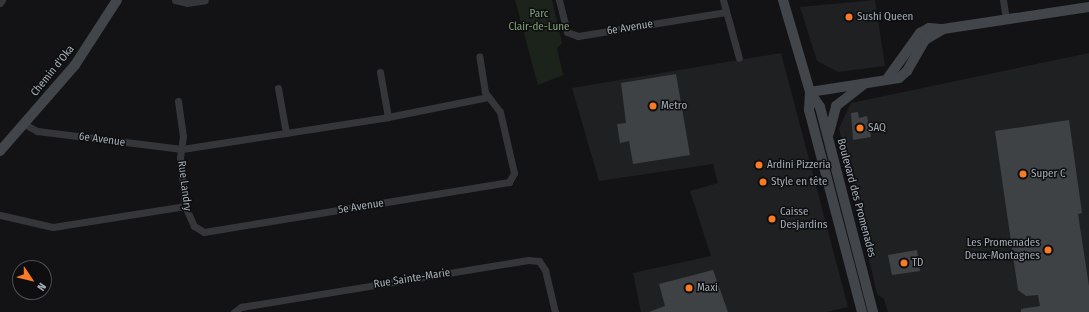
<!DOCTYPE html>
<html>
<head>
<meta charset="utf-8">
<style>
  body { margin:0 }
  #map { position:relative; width:1089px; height:312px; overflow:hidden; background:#131315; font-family:"Fira Sans Condensed",sans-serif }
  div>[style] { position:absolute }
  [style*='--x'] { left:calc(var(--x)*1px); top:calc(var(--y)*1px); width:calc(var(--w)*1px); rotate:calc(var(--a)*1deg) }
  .built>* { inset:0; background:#1f2022 }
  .green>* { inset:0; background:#1c231b }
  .building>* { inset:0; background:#3f4245 }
  .street>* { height:7px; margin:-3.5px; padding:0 3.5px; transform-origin:3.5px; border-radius:3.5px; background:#34363a }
  .secondary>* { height:10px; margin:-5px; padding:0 5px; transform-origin:5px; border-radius:5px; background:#42464a }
  .dots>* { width:11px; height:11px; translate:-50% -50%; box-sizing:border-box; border:2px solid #0e0e10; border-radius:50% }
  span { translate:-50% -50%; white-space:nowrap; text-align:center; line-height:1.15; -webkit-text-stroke:3px #0e0e10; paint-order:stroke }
  .park-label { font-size:11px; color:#82a279 }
  .poi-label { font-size:11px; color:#a4aeb6 }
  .left { translate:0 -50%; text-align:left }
  .right { translate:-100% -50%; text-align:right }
  .street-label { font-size:11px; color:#a4aeb6 }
  .north { position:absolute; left:12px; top:260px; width:40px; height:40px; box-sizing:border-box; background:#0e0e10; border:1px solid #4a4e52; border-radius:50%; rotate:125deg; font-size:11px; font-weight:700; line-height:16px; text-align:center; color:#a4aeb6 }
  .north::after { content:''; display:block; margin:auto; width:14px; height:18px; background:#fb7a24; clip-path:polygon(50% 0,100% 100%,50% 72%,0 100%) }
</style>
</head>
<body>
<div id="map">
  <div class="built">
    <div style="clip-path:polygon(875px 0,885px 66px,838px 72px,817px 61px,800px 7px)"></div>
    <div style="clip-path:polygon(781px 53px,848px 307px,827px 312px,641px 312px,633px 273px,711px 256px,690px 191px,718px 183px,713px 164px,599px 181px,572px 88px)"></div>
    <div style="clip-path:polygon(1089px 53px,1089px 312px,888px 312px,884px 299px,877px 294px,839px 128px,851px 103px)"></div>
  </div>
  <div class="green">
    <div style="clip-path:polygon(515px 0,552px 0,562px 43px,557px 48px,563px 75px,538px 85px)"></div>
  </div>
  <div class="building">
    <div style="clip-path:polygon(676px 74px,690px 155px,633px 164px,629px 141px,620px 143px,617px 124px,626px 123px,621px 83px)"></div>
    <div style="clip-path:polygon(858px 112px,859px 118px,867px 116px,871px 137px,853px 140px,851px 113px)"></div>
    <div style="clip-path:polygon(1069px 120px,1082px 213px,1078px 214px,1089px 286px,1089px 312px,1021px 312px,1021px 309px,1040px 306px,1038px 295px,1026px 296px,1018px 290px,995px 131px)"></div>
    <div style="clip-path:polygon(917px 250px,920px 271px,892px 275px,888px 255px)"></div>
    <div style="clip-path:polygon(713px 270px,728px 312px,649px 312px,665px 306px,659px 284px)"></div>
  </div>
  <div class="street">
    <div style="--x:175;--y:0;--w:12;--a:14"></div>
    <div style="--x:187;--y:3;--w:18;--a:-9"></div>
    <div style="--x:559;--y:0;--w:33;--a:76"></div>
    <div style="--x:567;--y:32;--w:12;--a:20"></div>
    <div style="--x:578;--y:36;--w:150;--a:-9.2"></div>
    <div style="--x:723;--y:0;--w:60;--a:74.6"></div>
    <div style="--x:1003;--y:0;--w:20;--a:81"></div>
    <div style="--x:0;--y:3;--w:4;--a:-56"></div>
    <div style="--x:380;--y:72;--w:46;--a:79.9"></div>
    <div style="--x:278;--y:88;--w:46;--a:79.9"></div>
    <div style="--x:178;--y:101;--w:35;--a:82"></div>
    <div style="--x:183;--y:136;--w:22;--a:98"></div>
    <div style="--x:180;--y:158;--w:48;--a:84.1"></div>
    <div style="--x:185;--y:206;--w:22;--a:66"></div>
    <div style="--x:194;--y:226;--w:12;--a:31"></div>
    <div style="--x:204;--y:232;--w:309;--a:-9.3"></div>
    <div style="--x:509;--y:182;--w:10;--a:-61"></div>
    <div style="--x:514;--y:173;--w:63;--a:-102.9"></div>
    <div style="--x:500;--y:112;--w:25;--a:-127"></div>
    <div style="--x:485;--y:92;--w:36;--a:-99"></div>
    <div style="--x:24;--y:124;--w:15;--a:28"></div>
    <div style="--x:37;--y:131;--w:146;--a:7.1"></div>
    <div style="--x:182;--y:149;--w:208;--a:-8.8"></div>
    <div style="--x:388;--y:117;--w:102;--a:-11.3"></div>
    <div style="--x:0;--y:215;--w:54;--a:12.8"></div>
    <div style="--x:53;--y:227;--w:134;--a:-9"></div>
    <div style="--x:234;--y:312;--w:9;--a:-36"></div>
    <div style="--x:241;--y:307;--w:291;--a:-9.3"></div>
    <div style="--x:528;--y:260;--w:11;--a:5"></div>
    <div style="--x:539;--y:261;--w:11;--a:56"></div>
    <div style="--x:545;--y:270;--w:43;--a:76.6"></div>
  </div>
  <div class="secondary">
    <div style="--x:783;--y:0;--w:96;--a:73.6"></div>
    <div style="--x:810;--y:92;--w:18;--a:93"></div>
    <div style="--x:809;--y:110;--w:209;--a:75.3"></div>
    <div style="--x:887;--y:79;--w:57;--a:-54.3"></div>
    <div style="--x:920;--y:33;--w:10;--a:-29"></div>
    <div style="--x:929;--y:28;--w:12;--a:5"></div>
    <div style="--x:810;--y:92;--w:90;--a:-8.9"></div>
    <div style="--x:899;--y:78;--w:11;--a:-41"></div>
    <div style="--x:907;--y:71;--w:36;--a:-60"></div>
    <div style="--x:925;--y:40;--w:21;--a:-31"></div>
    <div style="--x:943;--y:29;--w:148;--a:-8.6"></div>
    <div style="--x:810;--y:92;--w:18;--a:56"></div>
    <div style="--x:820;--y:107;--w:212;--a:75.5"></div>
    <div style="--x:829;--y:133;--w:28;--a:-75"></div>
    <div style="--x:836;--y:106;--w:34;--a:-38"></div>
    <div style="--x:0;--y:151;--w:114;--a:-48.9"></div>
    <div style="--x:75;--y:65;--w:77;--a:-57.1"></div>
  </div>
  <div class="dots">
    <div style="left:849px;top:17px;background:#fb7a24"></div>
    <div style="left:653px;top:106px;background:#fb7a24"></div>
    <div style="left:860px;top:128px;background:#fb7a24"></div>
    <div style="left:759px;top:165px;background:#fb7a24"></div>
    <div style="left:1023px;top:174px;background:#fb7a24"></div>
    <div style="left:763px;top:182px;background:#fb7a24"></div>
    <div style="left:772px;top:219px;background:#fb7a24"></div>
    <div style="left:1048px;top:250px;background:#fb7a24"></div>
    <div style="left:904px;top:263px;background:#fb7a24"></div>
    <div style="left:689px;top:288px;background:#fb7a24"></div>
  </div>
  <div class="park-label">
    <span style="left:539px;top:21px">Parc<br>Clair-de-Lune</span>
  </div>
  <div class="poi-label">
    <span class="left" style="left:857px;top:17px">Sushi Queen</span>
    <span class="left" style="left:661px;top:106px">Metro</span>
    <span class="left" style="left:868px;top:128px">SAQ</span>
    <span class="left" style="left:767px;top:165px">Ardini Pizzeria</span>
    <span class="left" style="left:1031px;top:174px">Super C</span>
    <span class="left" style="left:771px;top:182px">Style en tête</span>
    <span class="left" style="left:780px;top:219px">Caisse<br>Desjardins</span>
    <span class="right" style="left:1040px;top:250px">Les Promenades<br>Deux-Montagnes</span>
    <span class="left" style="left:912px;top:263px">TD</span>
    <span class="left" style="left:697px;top:288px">Maxi</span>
  </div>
  <div class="street-label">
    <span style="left:630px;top:28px;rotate:-9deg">6e Avenue</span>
    <span style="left:53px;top:71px;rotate:-51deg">Chemin d'Oka</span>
    <span style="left:102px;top:140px;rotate:8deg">6e Avenue</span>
    <span style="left:184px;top:186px;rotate:83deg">Rue Landry</span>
    <span style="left:856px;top:198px;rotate:75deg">Boulevard des Promenades</span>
    <span style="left:361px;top:207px;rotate:-9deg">5e Avenue</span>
    <span style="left:412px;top:279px;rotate:-9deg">Rue Sainte-Marie</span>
  </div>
  <div class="north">N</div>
</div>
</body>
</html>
